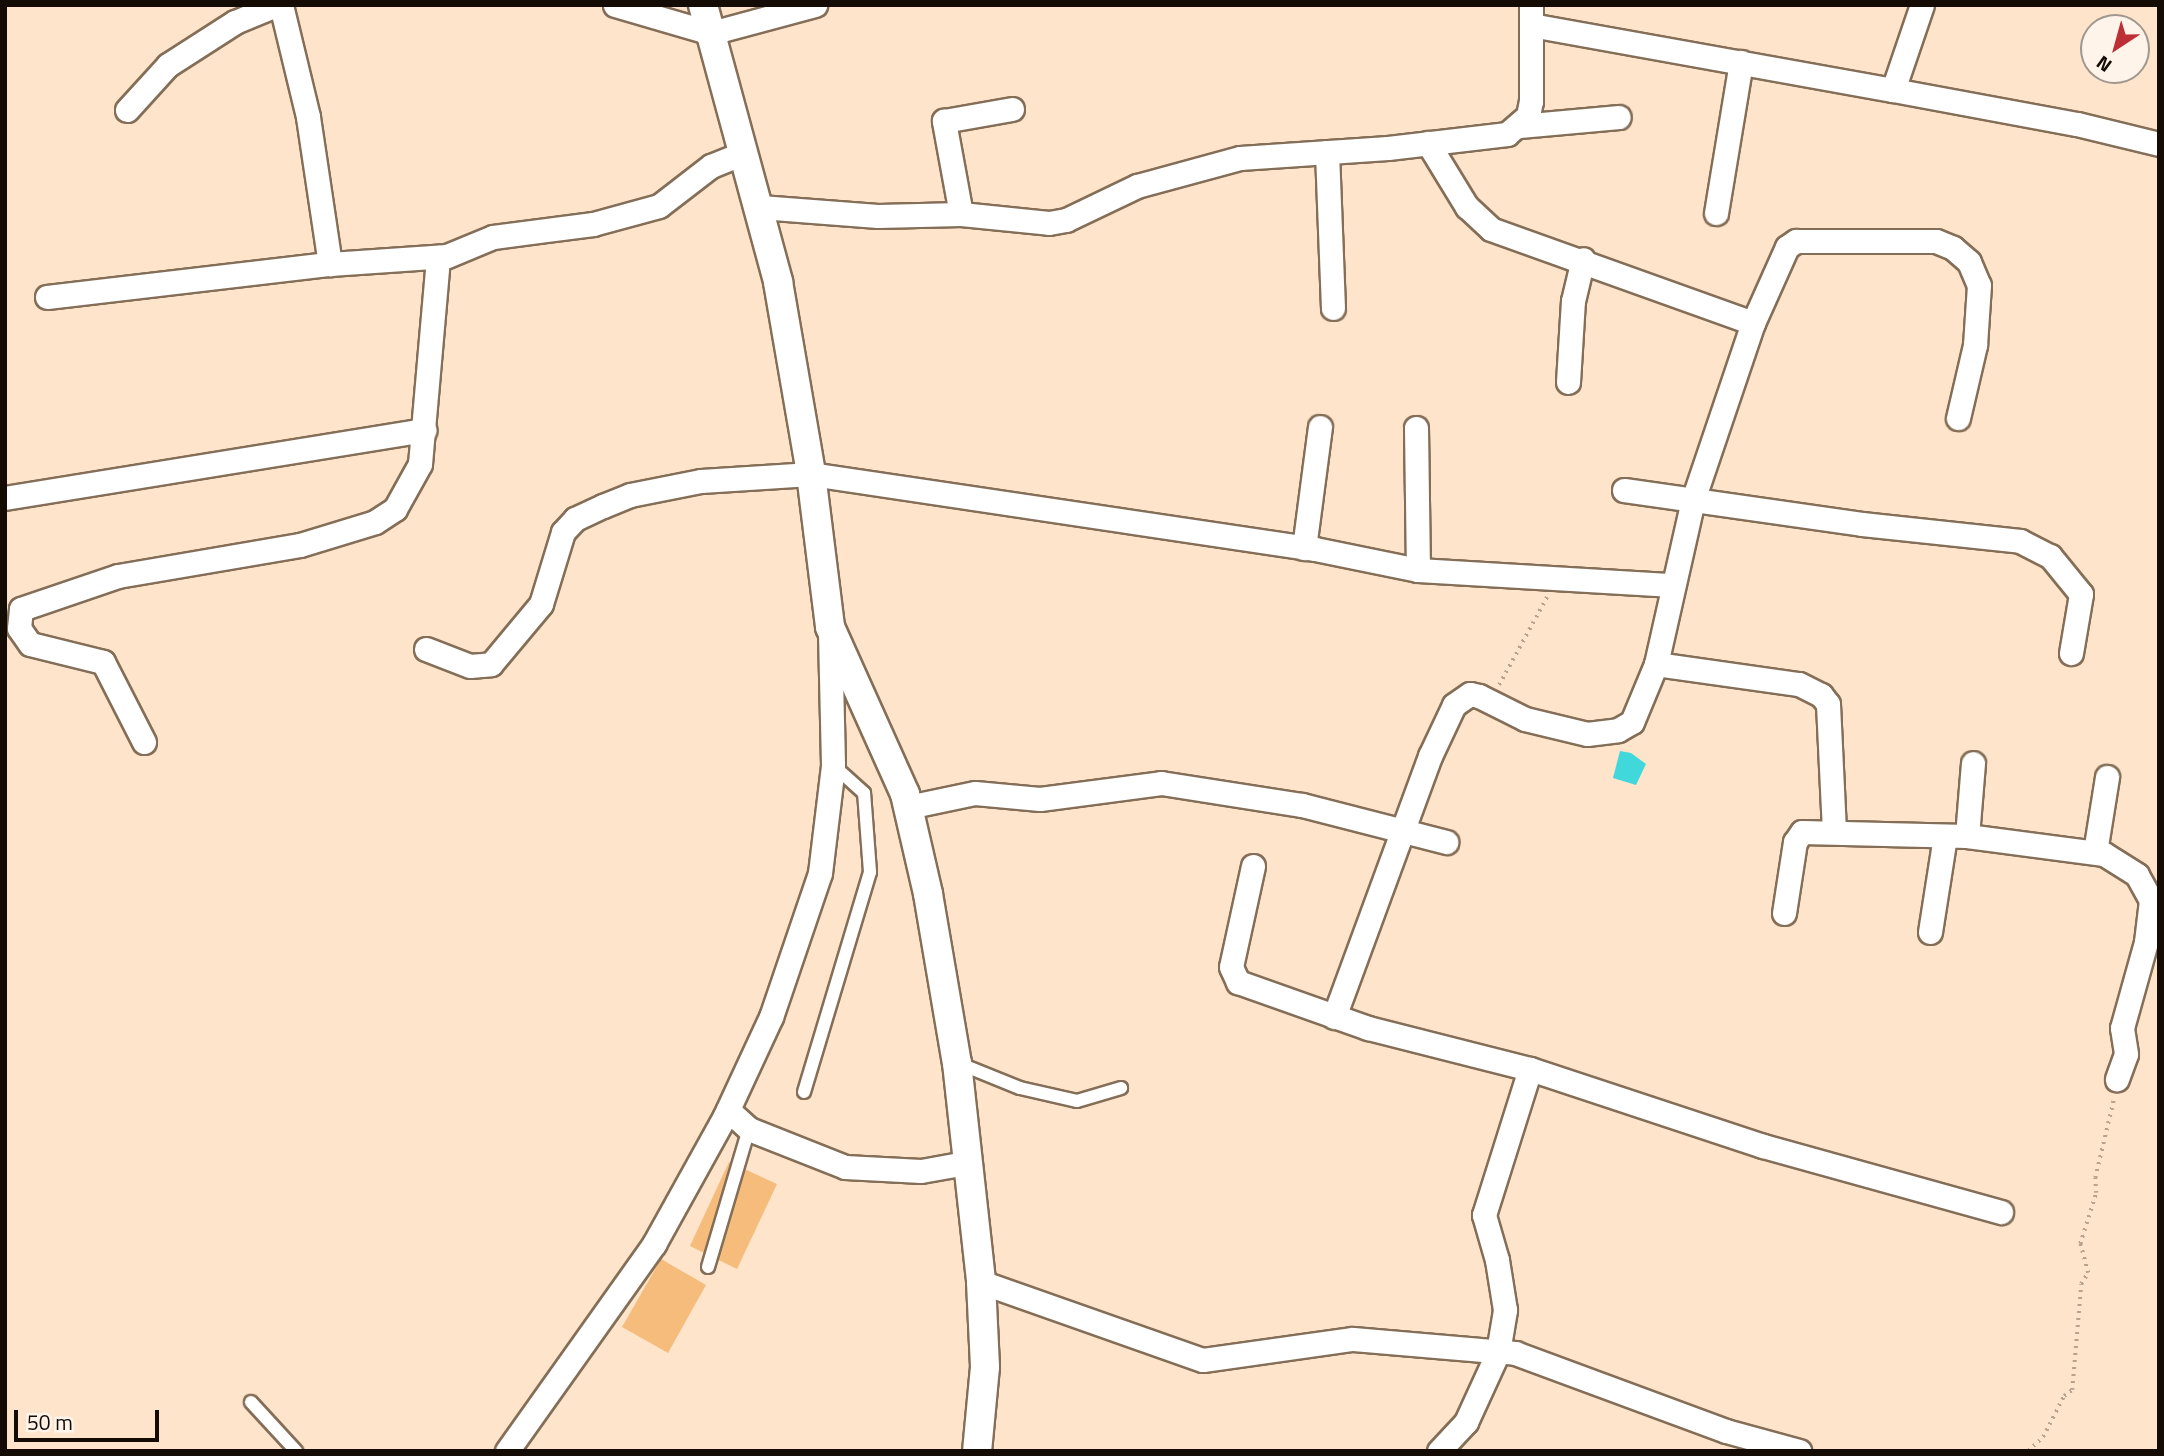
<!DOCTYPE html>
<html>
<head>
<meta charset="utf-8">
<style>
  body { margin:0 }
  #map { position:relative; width:2164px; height:1456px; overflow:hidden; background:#fde4cb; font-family:"Titillium Web",sans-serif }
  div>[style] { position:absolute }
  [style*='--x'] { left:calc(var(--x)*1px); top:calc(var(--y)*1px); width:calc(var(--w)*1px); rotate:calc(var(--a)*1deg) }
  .green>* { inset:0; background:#f6bc7c }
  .water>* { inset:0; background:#40d8da }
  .path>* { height:3.5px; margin-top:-1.75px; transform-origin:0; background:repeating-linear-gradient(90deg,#b6a28f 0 2px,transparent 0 7px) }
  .roads { filter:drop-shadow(2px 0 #846e57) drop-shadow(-2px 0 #846e57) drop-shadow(0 2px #846e57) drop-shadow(0 -2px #846e57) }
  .service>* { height:12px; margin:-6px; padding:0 6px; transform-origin:6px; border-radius:6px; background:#fff }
  .minor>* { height:23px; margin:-11.5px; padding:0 11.5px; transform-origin:11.5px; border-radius:11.5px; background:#fff }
  .tertiary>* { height:28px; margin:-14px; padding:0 14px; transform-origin:14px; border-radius:14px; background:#fff }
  span { translate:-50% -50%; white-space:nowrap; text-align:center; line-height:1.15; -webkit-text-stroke:6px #fef4ea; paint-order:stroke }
  .frame { position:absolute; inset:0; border:7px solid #130b04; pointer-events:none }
  .north { position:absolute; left:2080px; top:14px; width:70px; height:70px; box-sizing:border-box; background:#fef4ea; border:2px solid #a0978e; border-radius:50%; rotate:216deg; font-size:19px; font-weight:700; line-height:28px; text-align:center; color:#130b04 }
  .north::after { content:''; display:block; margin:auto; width:24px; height:32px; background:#be2e36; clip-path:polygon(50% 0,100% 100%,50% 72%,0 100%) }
  .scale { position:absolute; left:14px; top:1410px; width:145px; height:32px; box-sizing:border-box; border:4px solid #130b04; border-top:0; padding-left:9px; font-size:21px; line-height:24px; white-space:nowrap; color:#130b04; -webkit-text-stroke:5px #fef4ea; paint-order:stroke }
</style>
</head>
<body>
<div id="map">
  <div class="green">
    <div style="clip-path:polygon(729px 1162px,777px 1184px,737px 1269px,690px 1246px)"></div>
    <div style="clip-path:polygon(661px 1259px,706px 1285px,668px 1353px,622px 1327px)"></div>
  </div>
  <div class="water">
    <div style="clip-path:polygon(1620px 751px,1631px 753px,1646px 764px,1636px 785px,1613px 778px)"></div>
  </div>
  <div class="path">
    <div style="--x:1499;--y:685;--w:100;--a:-61.4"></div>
    <div style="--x:2028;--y:1451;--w:21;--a:-43"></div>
    <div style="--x:2043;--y:1437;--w:46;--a:-62.9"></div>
    <div style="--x:2064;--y:1396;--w:10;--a:-37"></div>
    <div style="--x:2072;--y:1390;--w:106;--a:-85.1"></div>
    <div style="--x:2081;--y:1284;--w:13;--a:-58"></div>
    <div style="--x:2088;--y:1273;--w:30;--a:-105"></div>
    <div style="--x:2080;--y:1244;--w:53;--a:-72.6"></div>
    <div style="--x:2096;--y:1193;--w:15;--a:-94"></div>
    <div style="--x:2095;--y:1178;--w:82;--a:-76.6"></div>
  </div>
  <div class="roads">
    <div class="service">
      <div style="--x:958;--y:1063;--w:67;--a:22"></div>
      <div style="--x:1020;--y:1088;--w:58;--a:12.8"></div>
      <div style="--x:1077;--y:1101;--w:46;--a:-16.5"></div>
      <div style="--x:804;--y:1092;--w:230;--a:-73.3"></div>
      <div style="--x:870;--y:872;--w:79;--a:-94.3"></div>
      <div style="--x:864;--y:793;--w:42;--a:-137.9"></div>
      <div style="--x:708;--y:1267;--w:144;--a:-73.5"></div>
      <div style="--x:251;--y:1402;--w:67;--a:47.4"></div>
    </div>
    <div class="minor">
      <div style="--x:281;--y:5;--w:115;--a:76.4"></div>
      <div style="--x:308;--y:117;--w:149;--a:81.5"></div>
      <div style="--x:615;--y:5;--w:100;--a:16.3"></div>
      <div style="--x:711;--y:33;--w:108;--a:-15.1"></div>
      <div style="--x:1531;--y:25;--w:368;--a:10.2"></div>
      <div style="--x:1893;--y:90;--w:90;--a:-71.2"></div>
      <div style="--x:1893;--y:90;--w:187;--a:10.5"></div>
      <div style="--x:2077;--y:124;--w:84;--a:13.7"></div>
      <div style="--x:127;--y:110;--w:61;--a:-47.7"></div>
      <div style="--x:168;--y:65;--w:80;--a:-32.7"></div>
      <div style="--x:235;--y:22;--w:44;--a:-22.5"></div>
      <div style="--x:1520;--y:126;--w:99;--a:-5.2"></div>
      <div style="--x:1327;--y:152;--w:156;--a:87.8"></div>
      <div style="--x:760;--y:207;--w:118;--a:4.4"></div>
      <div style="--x:878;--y:216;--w:83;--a:-1.4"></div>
      <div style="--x:961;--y:214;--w:88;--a:5.8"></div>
      <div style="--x:1049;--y:223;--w:17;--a:-10"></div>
      <div style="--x:1066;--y:220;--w:79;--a:-25.6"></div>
      <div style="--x:1137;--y:186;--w:107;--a:-15.2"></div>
      <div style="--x:1240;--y:158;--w:148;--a:-3.9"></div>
      <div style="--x:1388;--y:148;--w:120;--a:-6.7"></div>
      <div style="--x:1507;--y:134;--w:28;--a:-41"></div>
      <div style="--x:1528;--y:116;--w:15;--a:-79"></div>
      <div style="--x:1531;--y:101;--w:96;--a:-90"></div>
      <div style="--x:1716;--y:213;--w:153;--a:-80.6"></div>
      <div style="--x:961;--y:214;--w:95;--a:-100.4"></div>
      <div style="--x:944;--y:121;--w:69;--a:-10"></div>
      <div style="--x:47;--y:297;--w:285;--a:-6.7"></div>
      <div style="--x:330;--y:264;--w:117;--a:-3.9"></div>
      <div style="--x:447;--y:256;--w:50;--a:-22.4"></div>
      <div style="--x:493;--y:237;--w:101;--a:-7.4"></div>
      <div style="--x:593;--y:224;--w:68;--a:-15.3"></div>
      <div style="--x:659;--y:206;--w:66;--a:-37.6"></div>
      <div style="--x:711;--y:166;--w:35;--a:-22"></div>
      <div style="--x:1753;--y:323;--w:83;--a:-65.9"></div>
      <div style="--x:1787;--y:247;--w:11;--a:-34"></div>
      <div style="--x:1796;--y:241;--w:140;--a:0"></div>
      <div style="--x:1936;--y:241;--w:18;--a:22"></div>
      <div style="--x:1953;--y:248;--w:21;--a:41"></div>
      <div style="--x:1969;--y:262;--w:25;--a:67"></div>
      <div style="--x:1979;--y:285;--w:60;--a:93.8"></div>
      <div style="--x:1975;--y:345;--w:75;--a:103.1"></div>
      <div style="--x:1568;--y:382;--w:81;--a:-86.5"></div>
      <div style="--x:1573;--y:301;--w:43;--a:-76.6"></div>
      <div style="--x:1416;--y:428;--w:142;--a:89.2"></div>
      <div style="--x:1624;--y:490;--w:240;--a:8.1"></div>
      <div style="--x:1862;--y:524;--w:159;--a:6.1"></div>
      <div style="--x:2020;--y:541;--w:34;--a:27"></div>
      <div style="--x:2050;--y:556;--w:49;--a:50.8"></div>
      <div style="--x:2081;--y:594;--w:60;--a:99.6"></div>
      <div style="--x:5;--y:498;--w:425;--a:-9.2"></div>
      <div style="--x:1304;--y:548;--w:122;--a:-82.5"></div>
      <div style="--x:426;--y:649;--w:47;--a:21.1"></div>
      <div style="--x:470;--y:666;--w:21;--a:-5"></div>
      <div style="--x:491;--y:664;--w:78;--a:-50.2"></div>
      <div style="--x:541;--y:604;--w:75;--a:-73"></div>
      <div style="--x:563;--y:532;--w:18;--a:-47"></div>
      <div style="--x:575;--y:519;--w:31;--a:-25"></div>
      <div style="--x:603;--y:506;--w:29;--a:-22"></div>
      <div style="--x:630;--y:495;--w:72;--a:-11.2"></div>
      <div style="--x:701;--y:481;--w:110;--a:-3.6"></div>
      <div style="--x:811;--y:474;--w:510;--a:8.46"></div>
      <div style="--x:1315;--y:549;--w:105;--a:11.5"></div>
      <div style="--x:1418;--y:570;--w:255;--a:3.4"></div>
      <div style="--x:1656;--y:664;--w:144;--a:8"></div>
      <div style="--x:1799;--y:684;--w:25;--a:27"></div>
      <div style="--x:1821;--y:695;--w:11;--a:52"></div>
      <div style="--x:1828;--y:704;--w:125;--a:87.3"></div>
      <div style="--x:144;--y:742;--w:90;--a:-117.1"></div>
      <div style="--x:103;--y:662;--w:75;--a:-166.1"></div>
      <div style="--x:30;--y:644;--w:19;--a:-125"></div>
      <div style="--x:19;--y:628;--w:19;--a:-84"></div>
      <div style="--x:21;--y:609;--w:102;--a:-18.8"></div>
      <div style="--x:118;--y:576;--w:185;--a:-9.7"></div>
      <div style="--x:300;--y:545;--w:78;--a:-17"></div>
      <div style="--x:375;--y:522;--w:24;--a:-33"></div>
      <div style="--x:395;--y:509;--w:51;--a:-60.9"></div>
      <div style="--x:420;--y:464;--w:208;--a:-85"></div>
      <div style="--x:908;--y:807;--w:68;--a:-11.8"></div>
      <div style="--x:975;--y:793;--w:65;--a:5.3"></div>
      <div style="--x:1040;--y:799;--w:122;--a:-7.5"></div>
      <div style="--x:1161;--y:783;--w:143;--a:8.9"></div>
      <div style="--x:1302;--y:805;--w:149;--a:14.4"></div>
      <div style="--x:1967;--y:836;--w:73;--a:-85.3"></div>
      <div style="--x:2095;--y:852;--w:76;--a:-80.9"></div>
      <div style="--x:1253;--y:866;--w:103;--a:102.3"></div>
      <div style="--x:1231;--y:967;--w:17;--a:65"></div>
      <div style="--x:1238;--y:982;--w:138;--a:19.5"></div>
      <div style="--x:1368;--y:1028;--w:167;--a:14.2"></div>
      <div style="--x:1530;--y:1069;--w:245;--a:18.3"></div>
      <div style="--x:1763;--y:1146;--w:247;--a:15.5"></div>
      <div style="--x:1784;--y:913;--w:72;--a:-81.2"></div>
      <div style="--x:1795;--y:842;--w:12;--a:-55"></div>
      <div style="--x:1802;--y:832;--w:165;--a:1.4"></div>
      <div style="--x:1967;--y:836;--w:138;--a:7.5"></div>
      <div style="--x:2104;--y:854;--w:39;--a:32"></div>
      <div style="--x:2137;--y:875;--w:29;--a:61"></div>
      <div style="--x:2151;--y:900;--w:42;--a:96.8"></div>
      <div style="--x:2146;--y:942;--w:89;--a:105.6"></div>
      <div style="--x:2122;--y:1028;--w:26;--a:81"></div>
      <div style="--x:2126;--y:1054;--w:27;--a:110"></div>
      <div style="--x:1930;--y:932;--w:97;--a:-81.1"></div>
      <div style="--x:1334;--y:1017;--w:278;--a:-69.8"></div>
      <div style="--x:1430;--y:756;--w:56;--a:-64.8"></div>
      <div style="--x:1454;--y:705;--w:19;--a:-35"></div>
      <div style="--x:1470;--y:694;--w:9;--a:13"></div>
      <div style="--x:1479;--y:696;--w:51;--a:26.6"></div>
      <div style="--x:1525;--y:719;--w:64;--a:13.6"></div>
      <div style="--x:1587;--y:734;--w:31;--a:-7"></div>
      <div style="--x:1618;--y:730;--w:16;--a:-30"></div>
      <div style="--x:1632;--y:722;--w:63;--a:-67.5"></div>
      <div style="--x:1656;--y:664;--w:168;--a:-77.3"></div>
      <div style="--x:1693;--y:500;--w:187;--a:-71.3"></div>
      <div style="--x:1753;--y:323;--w:278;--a:-160.3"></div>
      <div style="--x:1491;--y:229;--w:33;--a:-137"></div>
      <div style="--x:1467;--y:207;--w:75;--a:-121.4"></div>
      <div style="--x:728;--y:1110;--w:28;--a:42"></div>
      <div style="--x:749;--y:1129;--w:103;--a:21.6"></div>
      <div style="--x:845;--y:1167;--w:76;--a:3"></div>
      <div style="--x:921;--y:1171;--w:46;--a:-10.1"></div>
      <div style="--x:981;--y:1282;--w:235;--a:19.4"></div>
      <div style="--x:1203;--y:1360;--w:151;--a:-8"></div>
      <div style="--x:1353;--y:1339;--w:163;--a:4.9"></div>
      <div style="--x:1515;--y:1353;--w:225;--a:20.3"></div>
      <div style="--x:1726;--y:1431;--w:76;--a:15.3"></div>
      <div style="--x:507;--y:1451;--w:254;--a:-54.6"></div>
      <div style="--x:654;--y:1244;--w:146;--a:-61"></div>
      <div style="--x:725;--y:1116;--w:109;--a:-65.1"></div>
      <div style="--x:771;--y:1017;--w:152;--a:-71.2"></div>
      <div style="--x:820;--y:873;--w:109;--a:-83.1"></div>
      <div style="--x:833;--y:765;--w:135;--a:-91.3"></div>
      <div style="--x:1439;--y:1451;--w:40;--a:-47"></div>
      <div style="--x:1466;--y:1422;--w:77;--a:-65.4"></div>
      <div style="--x:1498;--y:1352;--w:43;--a:-80.5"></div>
      <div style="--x:1505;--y:1310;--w:51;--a:-99.1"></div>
      <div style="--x:1497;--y:1260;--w:47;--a:-106.1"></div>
      <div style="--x:1484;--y:1215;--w:153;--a:-72.5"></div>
    </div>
    <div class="tertiary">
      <div style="--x:703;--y:5;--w:287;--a:74.8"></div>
      <div style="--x:778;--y:282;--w:195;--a:80.2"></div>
      <div style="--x:811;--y:474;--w:154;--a:82.9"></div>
      <div style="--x:830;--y:627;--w:183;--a:65.8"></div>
      <div style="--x:905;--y:794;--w:103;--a:77"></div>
      <div style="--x:928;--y:894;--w:171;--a:80.3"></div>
      <div style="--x:957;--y:1063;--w:220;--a:83.7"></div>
      <div style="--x:981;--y:1282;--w:85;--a:87.3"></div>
      <div style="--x:985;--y:1367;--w:84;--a:95.4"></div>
    </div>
  </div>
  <div class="frame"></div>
  <div class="north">N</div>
  <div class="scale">50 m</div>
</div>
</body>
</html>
